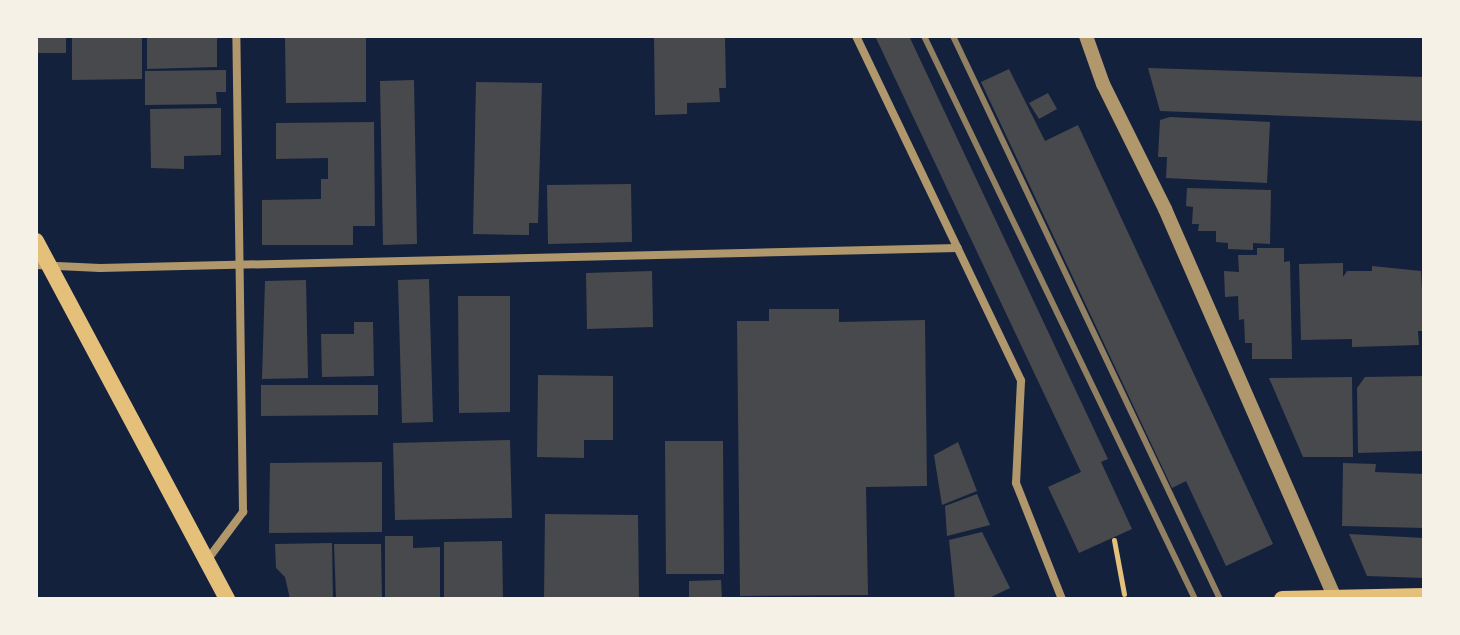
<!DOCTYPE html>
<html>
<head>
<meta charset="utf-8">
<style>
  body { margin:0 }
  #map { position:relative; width:1460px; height:635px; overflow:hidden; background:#14213d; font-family:Spectral,serif }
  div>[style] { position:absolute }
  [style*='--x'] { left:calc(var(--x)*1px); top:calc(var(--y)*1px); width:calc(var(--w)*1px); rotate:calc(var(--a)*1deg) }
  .building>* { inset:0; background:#48494c }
  .path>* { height:5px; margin:-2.5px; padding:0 2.5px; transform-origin:2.5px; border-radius:2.5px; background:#e5c07b }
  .minor>* { height:8px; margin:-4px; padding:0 4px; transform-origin:4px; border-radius:4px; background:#b1986c }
  .tertiary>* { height:14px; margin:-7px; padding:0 7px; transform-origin:7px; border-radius:7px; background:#b1986c }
  .secondary>* { height:16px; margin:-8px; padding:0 8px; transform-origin:8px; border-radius:8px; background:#e5c07b }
  .rail>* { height:6px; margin:-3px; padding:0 3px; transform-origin:3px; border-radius:3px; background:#918062 }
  span { translate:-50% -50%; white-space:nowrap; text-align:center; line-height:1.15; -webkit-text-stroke:7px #f6f1e7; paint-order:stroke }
  .frame { position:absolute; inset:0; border:38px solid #f6f1e7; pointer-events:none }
</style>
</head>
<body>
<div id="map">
  <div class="building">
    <div style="clip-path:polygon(36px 36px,66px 36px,66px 53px,36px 53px)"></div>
    <div style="clip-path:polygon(72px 36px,142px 36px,142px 79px,72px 80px)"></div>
    <div style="clip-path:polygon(147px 36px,217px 36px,217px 67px,147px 69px)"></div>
    <div style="clip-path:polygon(285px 36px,366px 36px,366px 102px,286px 103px)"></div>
    <div style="clip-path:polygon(725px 36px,726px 88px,719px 88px,720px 102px,687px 103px,687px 114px,655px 115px,654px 38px)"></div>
    <div style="clip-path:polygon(875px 36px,909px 36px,1108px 459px,1101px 462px,1132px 529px,1079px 553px,1048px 487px,1081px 472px)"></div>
    <div style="clip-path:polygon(1148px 68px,1424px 77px,1424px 121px,1160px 111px)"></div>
    <div style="clip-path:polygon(1009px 69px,1045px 141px,1078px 125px,1273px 544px,1226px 566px,1186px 481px,1172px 488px,981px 82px)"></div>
    <div style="clip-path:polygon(226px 70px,226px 92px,216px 92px,217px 104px,145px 105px,145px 71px)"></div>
    <div style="clip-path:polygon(414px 80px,417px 244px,383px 245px,380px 81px)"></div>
    <div style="clip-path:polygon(476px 82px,542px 83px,538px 223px,529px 223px,529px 235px,473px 234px)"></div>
    <div style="clip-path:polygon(1048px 93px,1057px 109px,1039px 119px,1029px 103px)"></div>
    <div style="clip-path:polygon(221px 108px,221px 155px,184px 156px,184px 169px,151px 168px,150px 109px)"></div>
    <div style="clip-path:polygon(1170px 117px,1270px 122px,1267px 183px,1166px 178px,1167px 157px,1158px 157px,1160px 120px)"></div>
    <div style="clip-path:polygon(374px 122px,375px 226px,353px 226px,353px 245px,262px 245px,262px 200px,321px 199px,321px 179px,328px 179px,328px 158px,276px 159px,276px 123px)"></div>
    <div style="clip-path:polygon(631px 184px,632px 242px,548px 244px,547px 185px)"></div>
    <div style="clip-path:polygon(1187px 188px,1271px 190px,1270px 244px,1253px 243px,1253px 250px,1228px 249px,1228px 243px,1216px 242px,1216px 231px,1198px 231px,1199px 224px,1192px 224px,1193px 207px,1186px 206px)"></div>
    <div style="clip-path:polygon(1257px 248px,1284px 248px,1284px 262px,1290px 261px,1292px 359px,1252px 359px,1252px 343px,1245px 343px,1244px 319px,1239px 320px,1238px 296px,1225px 297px,1224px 271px,1239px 272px,1238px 255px,1257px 255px)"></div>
    <div style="clip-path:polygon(1343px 263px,1343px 277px,1347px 271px,1372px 271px,1372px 266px,1421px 271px,1424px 331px,1418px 331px,1419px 345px,1352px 347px,1352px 339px,1301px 340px,1299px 264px)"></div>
    <div style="clip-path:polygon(652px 271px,653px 327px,587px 329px,586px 273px)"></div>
    <div style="clip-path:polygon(429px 279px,433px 422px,402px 423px,398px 280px)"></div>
    <div style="clip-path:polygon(306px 280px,308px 378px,262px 379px,265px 281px)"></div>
    <div style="clip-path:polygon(458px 296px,510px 296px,510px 412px,459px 413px)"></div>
    <div style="clip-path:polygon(769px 309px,839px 309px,839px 322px,925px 320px,927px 486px,866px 487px,868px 595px,740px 596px,737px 321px,769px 321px)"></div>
    <div style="clip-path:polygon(354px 322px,373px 322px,374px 376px,322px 377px,321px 334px,354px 334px)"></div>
    <div style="clip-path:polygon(538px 375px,613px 376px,613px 440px,584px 440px,584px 458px,537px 457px)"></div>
    <div style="clip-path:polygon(1424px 376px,1424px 451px,1358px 453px,1357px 388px,1365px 377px)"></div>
    <div style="clip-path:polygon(1352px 377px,1353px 457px,1303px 457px,1269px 378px)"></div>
    <div style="clip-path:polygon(261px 385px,378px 385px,378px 415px,261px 416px)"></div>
    <div style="clip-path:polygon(510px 440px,512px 518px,395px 520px,393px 443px)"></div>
    <div style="clip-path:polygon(665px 441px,723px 441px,724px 574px,666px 574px)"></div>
    <div style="clip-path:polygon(958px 442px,977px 491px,942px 505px,934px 455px)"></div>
    <div style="clip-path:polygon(382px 462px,382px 532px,269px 533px,270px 463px)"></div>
    <div style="clip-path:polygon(1343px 463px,1376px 464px,1375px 472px,1424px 474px,1424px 528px,1342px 526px)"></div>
    <div style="clip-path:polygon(977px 494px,990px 525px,947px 536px,945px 506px)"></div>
    <div style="clip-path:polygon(545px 514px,638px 515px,639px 599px,544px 599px)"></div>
    <div style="clip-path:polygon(982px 532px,1010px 588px,987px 599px,955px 599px,949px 540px)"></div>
    <div style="clip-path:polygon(1349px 534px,1424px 538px,1424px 578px,1367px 576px)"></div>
    <div style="clip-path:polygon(385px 536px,413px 536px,413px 548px,440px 547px,440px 599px,385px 599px)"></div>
    <div style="clip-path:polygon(502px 541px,503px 599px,444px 599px,444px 542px)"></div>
    <div style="clip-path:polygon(332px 543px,333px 599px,290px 599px,285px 577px,276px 568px,275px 544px)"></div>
    <div style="clip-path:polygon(334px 544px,381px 544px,382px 599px,336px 599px)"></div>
    <div style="clip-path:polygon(721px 580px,722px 599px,689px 599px,689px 581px)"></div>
  </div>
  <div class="path">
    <div style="--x:1114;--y:540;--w:55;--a:79.5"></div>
  </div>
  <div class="minor">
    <div style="--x:856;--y:36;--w:382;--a:64.4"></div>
    <div style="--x:1021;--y:381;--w:102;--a:92.8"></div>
    <div style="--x:1016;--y:483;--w:125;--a:68.4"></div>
    <div style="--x:36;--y:265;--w:64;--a:2.7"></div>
    <div style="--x:100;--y:268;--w:858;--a:-1.34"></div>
    <div style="--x:208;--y:559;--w:59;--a:-53.3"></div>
    <div style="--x:243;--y:512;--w:476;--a:-90.8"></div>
  </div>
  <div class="tertiary">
    <div style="--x:1086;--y:36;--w:51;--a:70.5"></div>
    <div style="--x:1103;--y:84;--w:140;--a:63.6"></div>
    <div style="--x:1165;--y:209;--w:420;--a:66.4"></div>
  </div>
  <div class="secondary">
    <div style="--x:36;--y:241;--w:406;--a:61.9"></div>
    <div style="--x:1282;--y:599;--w:142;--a:-1.2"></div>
  </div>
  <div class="rail">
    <div style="--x:924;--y:36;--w:625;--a:64.3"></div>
    <div style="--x:953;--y:36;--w:623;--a:64.63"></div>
  </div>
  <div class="frame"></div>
</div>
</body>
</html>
